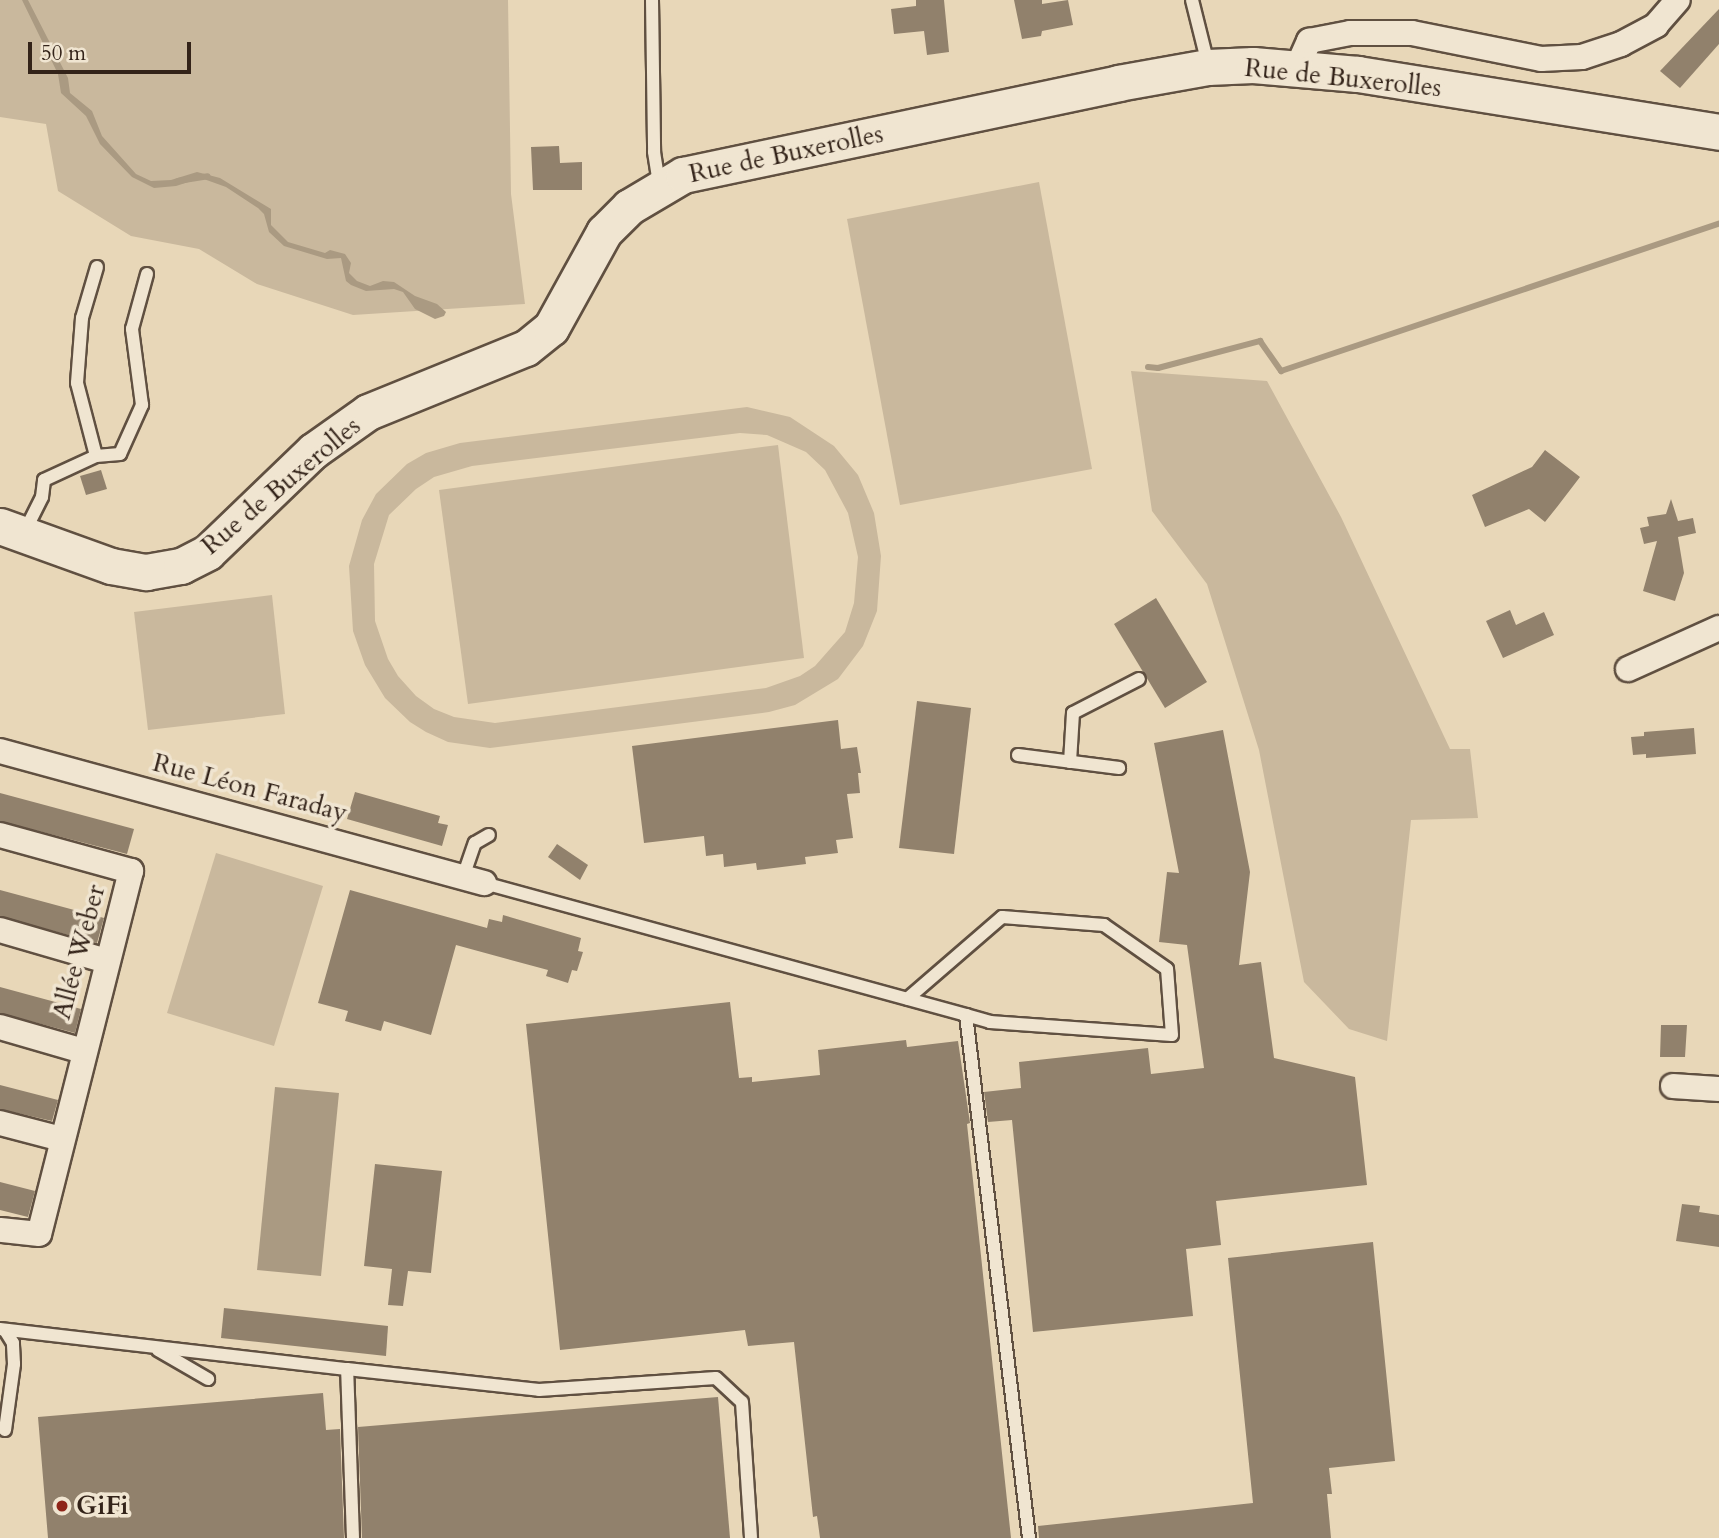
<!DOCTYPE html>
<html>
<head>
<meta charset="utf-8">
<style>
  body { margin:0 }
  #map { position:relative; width:1719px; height:1538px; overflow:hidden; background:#e8d7b8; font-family:Cardo,serif }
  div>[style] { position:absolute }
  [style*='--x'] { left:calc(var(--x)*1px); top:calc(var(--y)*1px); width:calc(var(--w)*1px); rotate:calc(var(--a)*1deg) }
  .green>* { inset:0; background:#c9b89d }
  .water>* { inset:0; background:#aa9a82 }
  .stream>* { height:6px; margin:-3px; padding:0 3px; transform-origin:3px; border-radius:3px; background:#aa9a82 }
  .building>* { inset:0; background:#91816c }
  .roads { filter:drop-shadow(2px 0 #605041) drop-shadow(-2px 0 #605041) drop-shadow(0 2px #605041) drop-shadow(0 -2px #605041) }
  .lane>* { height:12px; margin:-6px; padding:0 6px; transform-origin:6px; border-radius:6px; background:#f0e5d1 }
  .street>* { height:24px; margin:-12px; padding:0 12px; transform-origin:12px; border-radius:12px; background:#f0e5d1 }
  .secondary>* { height:35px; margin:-17.5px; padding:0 17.5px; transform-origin:17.5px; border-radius:17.5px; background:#f0e5d1 }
  .dots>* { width:19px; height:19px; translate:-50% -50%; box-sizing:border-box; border:4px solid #f0e5d1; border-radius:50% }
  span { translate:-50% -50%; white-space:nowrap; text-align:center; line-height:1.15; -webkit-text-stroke:7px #f0e5d1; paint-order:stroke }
  .street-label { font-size:26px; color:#332319 }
  .poi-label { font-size:26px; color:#332319; font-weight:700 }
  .left { translate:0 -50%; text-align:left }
  .scale { position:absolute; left:28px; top:42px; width:163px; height:32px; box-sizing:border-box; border:4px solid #332319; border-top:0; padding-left:9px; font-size:21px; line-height:24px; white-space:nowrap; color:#332319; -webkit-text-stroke:5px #f0e5d1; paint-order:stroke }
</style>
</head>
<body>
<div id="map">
  <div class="green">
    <div style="clip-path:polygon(0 0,508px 0,511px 194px,525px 304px,353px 315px,257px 284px,199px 249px,131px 236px,58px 191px,46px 124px,0 117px)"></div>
    <div style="clip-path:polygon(1039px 182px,1092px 469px,900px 505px,847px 219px)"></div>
    <div style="clip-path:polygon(1131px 371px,1267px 381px,1341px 517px,1450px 749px,1470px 749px,1478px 818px,1411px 820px,1387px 1041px,1349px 1029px,1304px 982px,1259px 750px,1207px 584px,1152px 511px)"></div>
    <div style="clip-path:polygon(evenodd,747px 407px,790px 417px,834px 446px,858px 475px,874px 513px,881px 556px,877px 611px,863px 646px,838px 679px,795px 705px,769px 712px,490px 748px,448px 742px,426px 732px,410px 722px,385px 698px,365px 665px,353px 631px,349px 566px,362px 520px,376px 494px,407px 464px,426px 453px,460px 443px,747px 407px,740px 433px,767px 435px,806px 452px,825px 470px,848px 513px,858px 557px,854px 603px,845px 632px,815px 666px,800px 676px,766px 688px,495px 723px,454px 717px,434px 709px,416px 696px,398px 676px,388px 659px,375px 621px,374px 564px,389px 515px,416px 489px,434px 477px,472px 466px,740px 433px)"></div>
    <div style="clip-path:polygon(778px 445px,804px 658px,468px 704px,439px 490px)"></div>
    <div style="clip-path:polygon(272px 595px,285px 714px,148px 730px,134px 612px)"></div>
    <div style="clip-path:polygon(216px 853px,323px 886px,274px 1046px,167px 1013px)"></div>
  </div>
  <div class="water">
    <div style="clip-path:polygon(22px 0,28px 0,68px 78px,70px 93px,92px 111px,102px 136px,136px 174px,151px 181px,171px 180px,197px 172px,220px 178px,271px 209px,271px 225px,288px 242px,325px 253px,330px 250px,345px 254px,351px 263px,349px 273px,357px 281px,370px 286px,383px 281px,394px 282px,415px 296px,437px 304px,446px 312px,444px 316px,435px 319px,415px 309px,403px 292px,394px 289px,366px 291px,351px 285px,346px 281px,341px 258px,327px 259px,284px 246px,269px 232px,264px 214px,258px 208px,226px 187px,201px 178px,176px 186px,154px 188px,132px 177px,100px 144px,86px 116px,61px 93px,58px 74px)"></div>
    <div style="clip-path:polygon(275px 1087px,339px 1093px,321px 1276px,257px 1270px)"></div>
  </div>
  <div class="stream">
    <div style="--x:178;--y:181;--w:30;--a:-9"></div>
    <div style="--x:1148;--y:367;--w:10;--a:6"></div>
    <div style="--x:1158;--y:368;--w:106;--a:-14.8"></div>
    <div style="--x:1260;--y:341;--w:37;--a:55"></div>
    <div style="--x:1281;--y:371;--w:462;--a:-18.6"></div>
  </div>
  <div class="building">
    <div style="clip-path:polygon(916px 0,944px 0,949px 52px,927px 55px,924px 31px,894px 34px,891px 9px,916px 6px)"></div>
    <div style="clip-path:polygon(1014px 0,1042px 0,1042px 4px,1068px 0,1073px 25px,1042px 31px,1041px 36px,1022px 39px)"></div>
    <div style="clip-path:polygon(1719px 9px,1719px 44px,1680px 88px,1660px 71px)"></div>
    <div style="clip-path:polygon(559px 146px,560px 163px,582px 162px,582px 190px,533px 190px,531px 147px)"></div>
    <div style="clip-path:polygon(1545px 450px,1580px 477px,1557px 507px,1545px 522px,1529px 509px,1485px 527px,1472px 495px,1532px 467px)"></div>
    <div style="clip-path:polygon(101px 470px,107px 489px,86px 495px,80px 476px)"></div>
    <div style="clip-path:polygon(1671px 499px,1678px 521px,1693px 518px,1696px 533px,1678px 537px,1684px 573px,1675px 601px,1643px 591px,1657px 541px,1644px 544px,1640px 528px,1649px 526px,1647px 517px,1666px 514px)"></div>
    <div style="clip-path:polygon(1156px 598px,1207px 682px,1165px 708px,1114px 624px)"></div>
    <div style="clip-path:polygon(1510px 610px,1516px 625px,1544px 612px,1554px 635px,1503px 658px,1486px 621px)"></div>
    <div style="clip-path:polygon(917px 701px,971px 708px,954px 854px,899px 848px)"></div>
    <div style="clip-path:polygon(838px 720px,841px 749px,857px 747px,861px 773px,858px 773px,860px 793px,847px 794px,853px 838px,836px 840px,838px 853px,805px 857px,806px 864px,757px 870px,756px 863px,724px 867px,723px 854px,706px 856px,704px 836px,644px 843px,632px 746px)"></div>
    <div style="clip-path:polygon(1694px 728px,1696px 754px,1646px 758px,1646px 754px,1633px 755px,1631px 737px,1644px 736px,1644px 732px)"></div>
    <div style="clip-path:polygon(1223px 730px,1250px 872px,1239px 965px,1261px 962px,1274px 1058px,1355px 1077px,1367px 1185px,1216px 1201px,1221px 1245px,1186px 1249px,1193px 1316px,1033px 1332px,1012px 1120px,988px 1122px,984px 1092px,1021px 1088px,1019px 1062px,1148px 1048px,1151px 1074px,1204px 1068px,1187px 945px,1159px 942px,1167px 872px,1179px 873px,1154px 743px)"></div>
    <div style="clip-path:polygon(355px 792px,440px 816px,438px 823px,448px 825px,442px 846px,347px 819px)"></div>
    <div style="clip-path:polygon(0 793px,134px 829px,127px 854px,0 821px)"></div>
    <div style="clip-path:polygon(557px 844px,588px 865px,580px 880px,548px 857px)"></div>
    <div style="clip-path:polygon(0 890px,104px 918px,97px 943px,0 916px)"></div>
    <div style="clip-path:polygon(350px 890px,487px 928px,489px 919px,502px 922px,503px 915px,581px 938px,578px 951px,583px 952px,577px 971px,572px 970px,568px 983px,546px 976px,548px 970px,456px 945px,431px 1035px,384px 1021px,381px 1031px,345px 1021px,348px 1011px,318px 1003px)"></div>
    <div style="clip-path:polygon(0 987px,81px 1009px,75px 1033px,0 1013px)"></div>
    <div style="clip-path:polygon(730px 1002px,739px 1078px,752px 1077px,752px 1082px,820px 1075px,818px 1050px,906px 1040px,907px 1047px,958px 1041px,970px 1123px,967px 1124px,1011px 1538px,820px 1538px,817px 1516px,813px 1517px,794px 1342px,748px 1346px,745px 1330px,560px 1350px,526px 1024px)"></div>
    <div style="clip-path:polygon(1661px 1025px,1687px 1025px,1685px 1057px,1660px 1057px)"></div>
    <div style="clip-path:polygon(0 1085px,58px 1100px,52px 1121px,0 1109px)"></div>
    <div style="clip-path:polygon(375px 1164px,442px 1171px,431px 1273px,408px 1271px,403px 1306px,388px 1305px,392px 1269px,364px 1266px)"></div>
    <div style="clip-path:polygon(0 1182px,35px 1191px,28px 1217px,0 1210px)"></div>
    <div style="clip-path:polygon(1682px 1204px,1700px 1206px,1699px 1212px,1719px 1215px,1719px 1247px,1676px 1241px)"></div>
    <div style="clip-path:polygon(1373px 1242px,1395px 1461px,1329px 1468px,1332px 1494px,1327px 1494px,1331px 1538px,1039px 1538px,1038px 1526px,1253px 1503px,1228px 1258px)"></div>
    <div style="clip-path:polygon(224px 1308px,388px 1326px,386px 1356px,221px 1338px)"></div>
    <div style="clip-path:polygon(323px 1393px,326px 1430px,340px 1429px,344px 1538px,48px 1538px,38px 1417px)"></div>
    <div style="clip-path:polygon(718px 1397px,730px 1538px,362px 1538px,358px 1427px)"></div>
  </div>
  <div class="roads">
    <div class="lane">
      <div style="--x:652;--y:0;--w:152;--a:89.2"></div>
      <div style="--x:654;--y:152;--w:32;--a:81"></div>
      <div style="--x:1192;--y:0;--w:66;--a:76"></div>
      <div style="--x:97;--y:267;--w:53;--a:106.4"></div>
      <div style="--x:82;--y:318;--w:65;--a:94.4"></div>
      <div style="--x:77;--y:383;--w:75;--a:75.4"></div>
      <div style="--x:96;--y:456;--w:24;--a:-5"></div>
      <div style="--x:120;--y:454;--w:54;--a:-65.8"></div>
      <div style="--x:142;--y:405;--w:77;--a:-97.5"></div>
      <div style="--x:132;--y:329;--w:57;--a:-74.7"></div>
      <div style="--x:24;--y:533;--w:40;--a:-63.4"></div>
      <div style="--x:42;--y:497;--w:17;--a:-83"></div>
      <div style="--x:44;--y:480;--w:57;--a:-24.8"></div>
      <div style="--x:1018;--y:755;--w:102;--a:7.3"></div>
      <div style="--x:1070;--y:762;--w:49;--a:-86.5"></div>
      <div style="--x:1073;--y:713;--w:74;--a:-27.3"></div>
      <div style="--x:463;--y:877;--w:36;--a:-71"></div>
      <div style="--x:475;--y:843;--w:16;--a:-30"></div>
      <div style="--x:484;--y:883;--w:500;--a:15.3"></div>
      <div style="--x:966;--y:1015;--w:25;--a:16"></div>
      <div style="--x:990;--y:1022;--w:182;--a:4.1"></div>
      <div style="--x:1172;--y:1035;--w:66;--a:-94.3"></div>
      <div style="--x:1167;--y:969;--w:77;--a:-145.1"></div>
      <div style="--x:1104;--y:925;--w:102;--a:-175.5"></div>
      <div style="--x:1002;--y:917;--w:125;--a:139.2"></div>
      <div style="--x:966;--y:1015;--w:527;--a:83.13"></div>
      <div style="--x:0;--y:1329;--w:349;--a:6.6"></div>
      <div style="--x:158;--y:1350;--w:58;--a:30.1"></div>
      <div style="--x:5;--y:1430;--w:67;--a:-82.2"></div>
      <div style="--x:14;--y:1364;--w:21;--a:-93"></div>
      <div style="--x:13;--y:1343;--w:15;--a:-122"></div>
      <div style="--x:353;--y:1538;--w:169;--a:-92"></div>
      <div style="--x:347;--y:1369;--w:193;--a:6.2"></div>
      <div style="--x:539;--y:1390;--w:177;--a:-3.9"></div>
      <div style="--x:716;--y:1378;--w:35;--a:43"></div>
      <div style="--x:742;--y:1402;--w:136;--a:86.2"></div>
    </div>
    <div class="street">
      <div style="--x:1297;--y:68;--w:30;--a:-66"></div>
      <div style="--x:1309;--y:41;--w:42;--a:-11"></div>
      <div style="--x:1350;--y:33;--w:62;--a:0"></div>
      <div style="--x:1412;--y:33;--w:132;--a:11.4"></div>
      <div style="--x:1541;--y:59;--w:41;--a:-2.8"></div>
      <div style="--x:1582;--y:57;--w:41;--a:-18.4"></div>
      <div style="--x:1621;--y:44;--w:40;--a:-28"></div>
      <div style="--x:1656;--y:25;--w:33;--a:-49"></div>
      <div style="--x:1628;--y:669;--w:100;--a:-24.3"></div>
      <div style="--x:0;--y:751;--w:502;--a:15.26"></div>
      <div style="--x:0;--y:835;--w:136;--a:15.4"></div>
      <div style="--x:131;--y:871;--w:374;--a:104.2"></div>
      <div style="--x:39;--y:1234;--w:39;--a:-174"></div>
      <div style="--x:0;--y:930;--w:111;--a:16.2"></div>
      <div style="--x:0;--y:1027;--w:86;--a:16.1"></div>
      <div style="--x:1673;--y:1086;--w:46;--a:3.7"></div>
      <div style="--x:0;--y:1123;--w:64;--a:14.5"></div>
    </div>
    <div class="secondary">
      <div style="--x:0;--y:526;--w:118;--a:19.8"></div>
      <div style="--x:111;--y:566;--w:36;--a:10"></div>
      <div style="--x:146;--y:572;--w:36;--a:-10"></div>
      <div style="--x:181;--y:566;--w:30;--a:-27"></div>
      <div style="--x:208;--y:552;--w:146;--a:-43.9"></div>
      <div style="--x:313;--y:451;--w:67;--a:-35.3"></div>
      <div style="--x:368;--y:412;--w:170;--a:-22.1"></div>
      <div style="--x:526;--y:348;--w:32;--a:-39"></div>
      <div style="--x:551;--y:328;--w:110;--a:-61.1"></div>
      <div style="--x:604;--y:232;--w:35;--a:-45"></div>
      <div style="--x:629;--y:207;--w:63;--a:-30.7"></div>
      <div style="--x:683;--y:175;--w:445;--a:-11.9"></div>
      <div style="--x:1118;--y:83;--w:91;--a:-10.1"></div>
      <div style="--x:1208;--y:67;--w:45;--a:-2.5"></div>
      <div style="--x:1253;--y:65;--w:105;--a:4.9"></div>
      <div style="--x:1358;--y:74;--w:366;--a:9.1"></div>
    </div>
  </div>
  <div class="dots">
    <div style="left:62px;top:1506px;background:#8f2418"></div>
  </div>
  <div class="street-label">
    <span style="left:1343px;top:78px;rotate:6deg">Rue de Buxerolles</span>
    <span style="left:786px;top:154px;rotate:-12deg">Rue de Buxerolles</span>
    <span style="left:281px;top:486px;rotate:-40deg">Rue de Buxerolles</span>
    <span style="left:250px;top:788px;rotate:15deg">Rue Léon Faraday</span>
    <span style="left:79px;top:952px;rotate:-75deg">Allée Weber</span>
  </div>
  <div class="poi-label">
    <span class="left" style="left:76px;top:1506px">GiFi</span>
  </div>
  <div class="scale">50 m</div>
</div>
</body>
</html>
